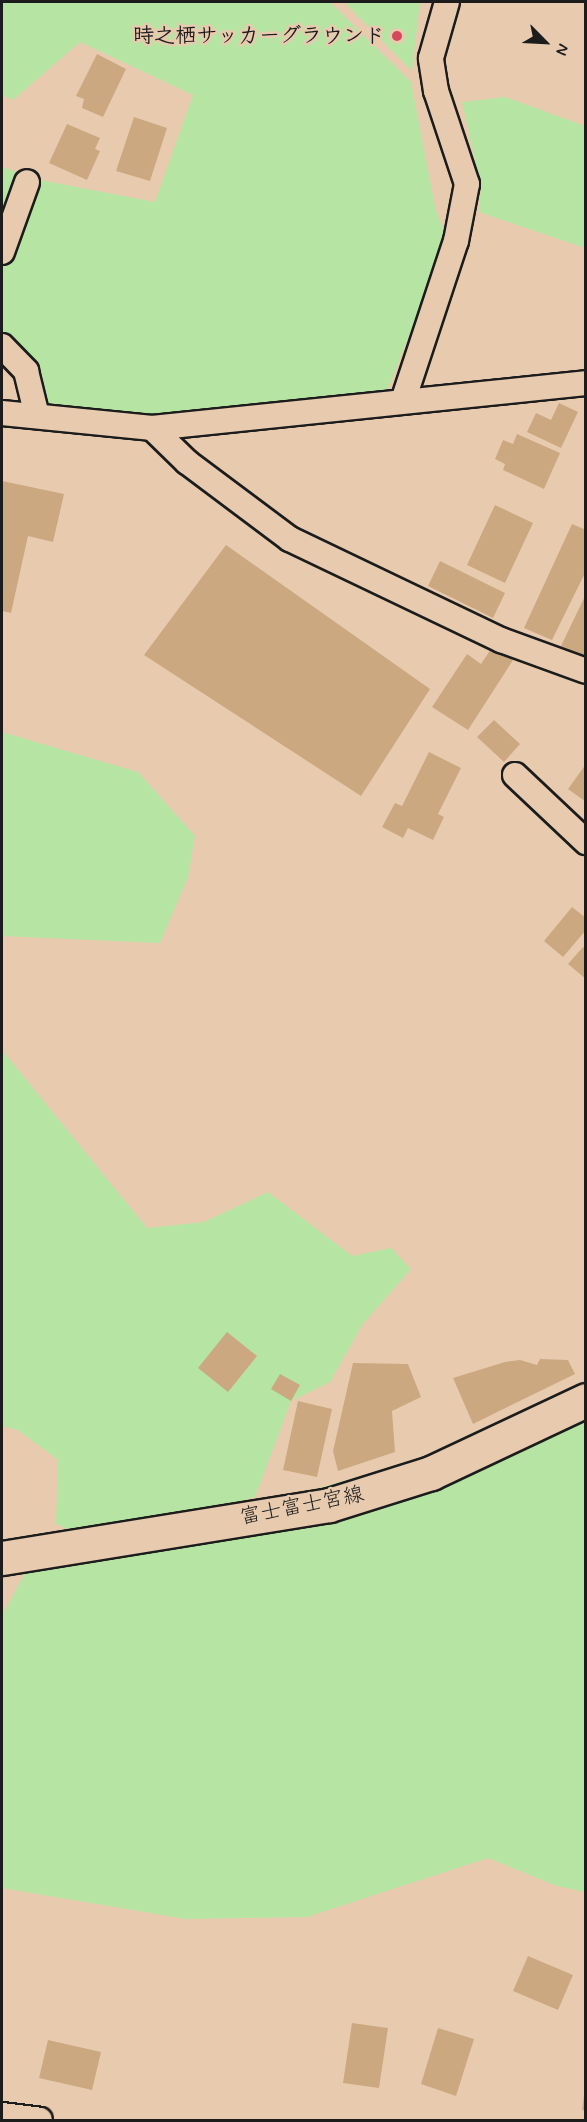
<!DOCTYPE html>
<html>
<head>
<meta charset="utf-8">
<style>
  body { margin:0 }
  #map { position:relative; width:587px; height:2122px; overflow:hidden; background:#e8cbaf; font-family:Mynerve,"Klee One",sans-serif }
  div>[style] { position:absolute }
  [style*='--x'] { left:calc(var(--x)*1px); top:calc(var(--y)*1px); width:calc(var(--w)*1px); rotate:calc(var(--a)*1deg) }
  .green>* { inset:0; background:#b6e4a3 }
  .building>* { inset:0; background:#cba880 }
  .roads { filter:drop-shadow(2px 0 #1c1c1c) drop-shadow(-2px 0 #1c1c1c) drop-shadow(0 2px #1c1c1c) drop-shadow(0 -2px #1c1c1c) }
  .street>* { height:24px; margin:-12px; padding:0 12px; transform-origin:12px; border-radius:12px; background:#e8cbaf }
  .secondary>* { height:33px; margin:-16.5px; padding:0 16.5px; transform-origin:16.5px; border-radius:16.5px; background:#e8cbaf }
  .dots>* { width:16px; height:16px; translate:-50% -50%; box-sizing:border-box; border:3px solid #e8cbaf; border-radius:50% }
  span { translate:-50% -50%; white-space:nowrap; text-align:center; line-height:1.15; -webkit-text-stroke:5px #e8cbaf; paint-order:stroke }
  .poi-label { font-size:21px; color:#1c1c1c; font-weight:700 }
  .right { translate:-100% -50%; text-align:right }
  .street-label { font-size:21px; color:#1c1c1c }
  .frame { position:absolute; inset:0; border:3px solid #1c1c1c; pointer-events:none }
  .north { position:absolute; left:515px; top:12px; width:60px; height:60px; -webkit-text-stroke:4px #e8cbaf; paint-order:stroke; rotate:114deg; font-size:16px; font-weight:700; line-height:24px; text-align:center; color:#1c1c1c }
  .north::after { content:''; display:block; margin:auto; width:21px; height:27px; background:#1c1c1c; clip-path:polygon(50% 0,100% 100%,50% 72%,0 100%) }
</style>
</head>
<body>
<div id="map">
  <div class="green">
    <div style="clip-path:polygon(2px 2px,330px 2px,411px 82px,436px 211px,447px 238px,388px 389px,147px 422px,44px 403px,27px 357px,2px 331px,2px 167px,40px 180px,155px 202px,193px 95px,80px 42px,13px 100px,2px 95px)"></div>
    <div style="clip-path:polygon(344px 2px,420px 2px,412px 71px)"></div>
    <div style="clip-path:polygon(505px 97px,585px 126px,585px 248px,479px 212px,481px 187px,462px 102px)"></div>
    <div style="clip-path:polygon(2px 732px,138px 772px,195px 836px,188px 877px,160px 943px,2px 936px)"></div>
    <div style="clip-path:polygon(2px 1050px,147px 1228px,204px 1222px,268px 1192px,352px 1256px,391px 1248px,411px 1269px,362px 1325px,330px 1382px,291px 1401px,255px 1497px,96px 1542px,56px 1524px,58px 1460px,18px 1430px,2px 1426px)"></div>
    <div style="clip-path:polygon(585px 1411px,585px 1892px,557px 1886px,488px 1858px,307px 1917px,186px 1919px,2px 1888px,2px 1616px,25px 1573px)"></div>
  </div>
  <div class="building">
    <div style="clip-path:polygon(97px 54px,126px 69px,103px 117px,82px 108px,84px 99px,76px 96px)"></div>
    <div style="clip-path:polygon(134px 117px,167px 128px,150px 181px,116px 171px)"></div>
    <div style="clip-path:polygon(67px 124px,100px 138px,95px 149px,100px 151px,87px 180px,49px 163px)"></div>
    <div style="clip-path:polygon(559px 403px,578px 412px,561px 448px,527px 432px,536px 413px,551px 420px)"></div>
    <div style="clip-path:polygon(517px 434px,560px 453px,544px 489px,503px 470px,505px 464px,495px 459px,503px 440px,513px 444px)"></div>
    <div style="clip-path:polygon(2px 481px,64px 494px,53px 542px,28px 536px,11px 613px,2px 611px)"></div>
    <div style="clip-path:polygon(495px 505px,533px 523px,505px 583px,467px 565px)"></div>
    <div style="clip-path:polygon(572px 524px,586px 530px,586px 571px,552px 640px,524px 628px)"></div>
    <div style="clip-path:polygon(226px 545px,430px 689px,361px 796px,144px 655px)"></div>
    <div style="clip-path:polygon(440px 561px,505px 593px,493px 618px,428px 586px)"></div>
    <div style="clip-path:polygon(586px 594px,586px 657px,561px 646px)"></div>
    <div style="clip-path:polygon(493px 646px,513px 660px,468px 730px,432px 707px,467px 654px,481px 664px)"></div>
    <div style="clip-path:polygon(494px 720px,520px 744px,504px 762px,477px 737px)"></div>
    <div style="clip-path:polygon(429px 752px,461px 768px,438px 814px,444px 817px,433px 840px,408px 828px,403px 838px,382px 827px,395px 803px,402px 806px)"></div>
    <div style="clip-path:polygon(586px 764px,586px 802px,568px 789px)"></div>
    <div style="clip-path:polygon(572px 907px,586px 918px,586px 930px,563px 957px,544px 941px)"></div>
    <div style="clip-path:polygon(583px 947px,586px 949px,586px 979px,568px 964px)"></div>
    <div style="clip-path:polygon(227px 1332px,257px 1356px,228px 1392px,198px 1368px)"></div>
    <div style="clip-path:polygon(540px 1359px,568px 1360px,575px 1374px,473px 1424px,453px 1378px,505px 1362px,520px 1360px,537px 1365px)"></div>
    <div style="clip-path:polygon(353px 1363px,408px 1364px,421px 1397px,392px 1411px,395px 1452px,338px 1471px,333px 1451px)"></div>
    <div style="clip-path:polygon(280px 1374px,300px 1385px,291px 1401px,271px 1389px)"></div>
    <div style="clip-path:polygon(298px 1401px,332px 1409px,317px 1477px,283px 1470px)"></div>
    <div style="clip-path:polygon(528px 1956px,573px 1975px,558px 2010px,513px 1991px)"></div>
    <div style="clip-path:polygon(352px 2023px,388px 2028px,379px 2088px,343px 2083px)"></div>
    <div style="clip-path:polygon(438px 2028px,474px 2039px,456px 2096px,421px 2084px)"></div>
    <div style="clip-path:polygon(48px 2040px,101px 2052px,92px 2090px,39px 2078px)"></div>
    <div style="clip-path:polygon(584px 2095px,586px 2095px,586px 2111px,582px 2110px)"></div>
  </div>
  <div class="roads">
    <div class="street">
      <div style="--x:2;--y:252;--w:74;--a:-70.3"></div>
      <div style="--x:2;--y:346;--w:35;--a:46"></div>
      <div style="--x:26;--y:371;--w:46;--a:76.3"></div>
      <div style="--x:403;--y:401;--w:169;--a:-71.7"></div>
      <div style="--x:456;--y:241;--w:58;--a:-79.1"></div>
      <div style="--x:467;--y:184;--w:98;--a:-108.4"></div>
      <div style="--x:436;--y:91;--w:33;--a:-99"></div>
      <div style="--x:431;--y:58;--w:58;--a:-74.1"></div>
      <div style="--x:2;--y:413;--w:151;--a:5.7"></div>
      <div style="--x:152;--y:428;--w:436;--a:-5.9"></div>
      <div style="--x:152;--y:428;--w:49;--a:44.2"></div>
      <div style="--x:187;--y:462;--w:129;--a:36.8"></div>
      <div style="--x:290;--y:539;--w:234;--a:25.6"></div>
      <div style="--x:501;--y:640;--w:90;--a:20"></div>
      <div style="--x:515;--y:775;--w:98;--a:43.3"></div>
      <div style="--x:2;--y:2115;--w:38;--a:7"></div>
    </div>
    <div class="secondary">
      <div style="--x:2;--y:1558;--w:331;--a:-9.2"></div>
      <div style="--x:329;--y:1505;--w:107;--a:-17.4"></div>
      <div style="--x:431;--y:1473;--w:171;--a:-25.2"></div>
    </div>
  </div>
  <div class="dots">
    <div style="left:397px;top:36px;background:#d1495b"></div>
  </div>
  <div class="poi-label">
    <span class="right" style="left:385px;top:36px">時之栖サッカーグラウンド</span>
  </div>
  <div class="street-label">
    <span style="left:302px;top:1506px;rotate:-11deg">富士富士宮線</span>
  </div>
  <div class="frame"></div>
  <div class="north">N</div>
</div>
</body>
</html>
